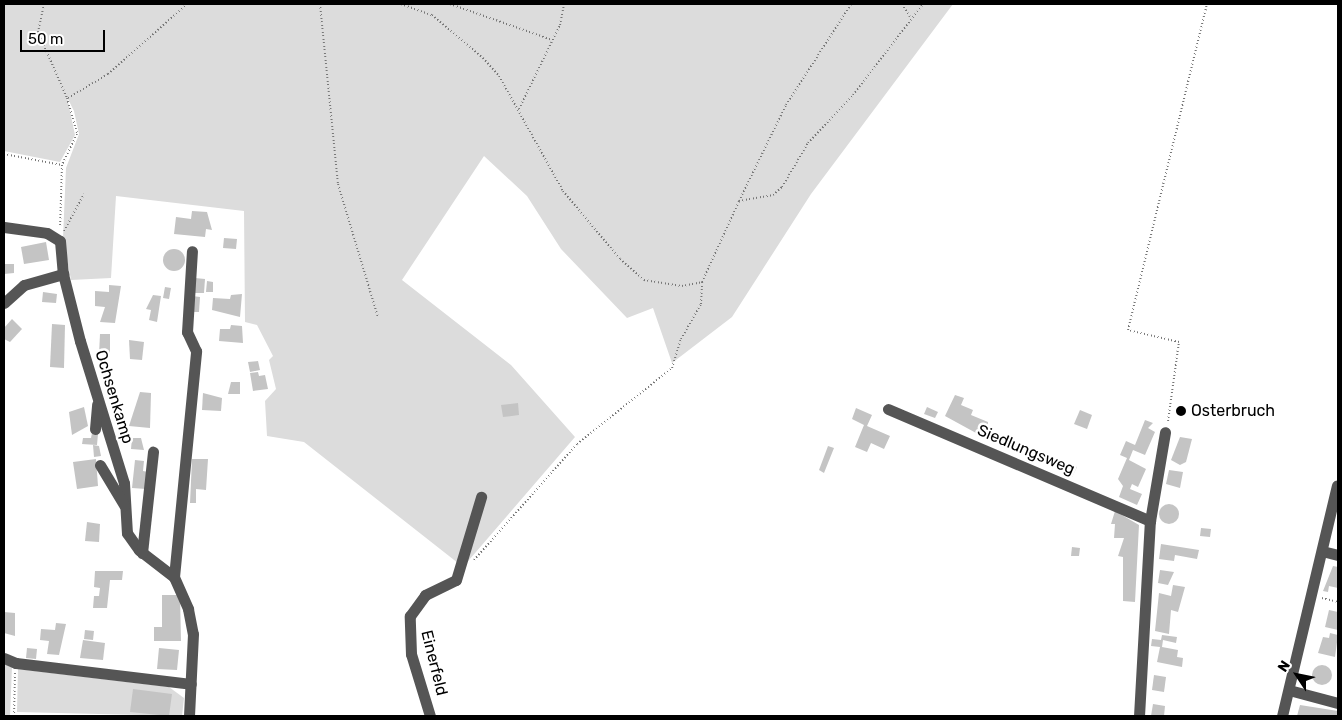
<!DOCTYPE html>
<html>
<head>
<meta charset="utf-8">
<style>
  body { margin:0 }
  #map { position:relative; width:1342px; height:720px; overflow:hidden; background:#fff; font-family:Rubik,sans-serif }
  div>[style] { position:absolute }
  [style*='--x'] { left:calc(var(--x)*1px); top:calc(var(--y)*1px); width:calc(var(--w)*1px); rotate:calc(var(--a)*1deg) }
  .green>* { inset:0; background:#dcdcdc }
  .building>* { inset:0; background:#c4c4c4 }
  .round { border-radius:50% }
  .path>* { height:2px; margin-top:-1px; transform-origin:0; background:repeating-linear-gradient(90deg,#777 0 1px,transparent 0 3.5px) }
  .minor>* { height:11px; margin:-5.5px; padding:0 5.5px; transform-origin:5.5px; border-radius:5.5px; background:#555 }
  .dots>* { width:14px; height:14px; translate:-50% -50%; box-sizing:border-box; border:2px solid #fff; border-radius:50% }
  span { translate:-50% -50%; white-space:nowrap; text-align:center; line-height:1.15; -webkit-text-stroke:5px #fff; paint-order:stroke }
  .street-label { font-size:16px; color:#000 }
  .poi-label { font-size:16px; color:#000 }
  .left { translate:0 -50%; text-align:left }
  .frame { position:absolute; inset:0; border:5px solid #000; pointer-events:none }
  .north { position:absolute; left:1272px; top:650px; width:50px; height:50px; -webkit-text-stroke:4px #fff; paint-order:stroke; rotate:304deg; font-size:14px; font-weight:700; line-height:20px; text-align:center; color:#000 }
  .north::after { content:''; display:block; margin:auto; width:18px; height:22px; background:#000; clip-path:polygon(50% 0,100% 100%,50% 72%,0 100%) }
  .scale { position:absolute; left:20px; top:30px; width:85px; height:22px; box-sizing:border-box; border:2px solid #000; border-top:0; padding-left:6px; font-size:15px; line-height:18px; white-space:nowrap; color:#000; -webkit-text-stroke:4px #fff; paint-order:stroke }
</style>
</head>
<body>
<div id="map">
  <div class="green">
    <div style="clip-path:polygon(4px 4px,953px 4px,811px 194px,732px 317px,672px 363px,653px 308px,627px 318px,561px 249px,527px 196px,484px 156px,402px 280px,511px 365px,575px 437px,463px 567px,304px 442px,267px 436px,265px 401px,276px 389px,269px 360px,273px 356px,257px 325px,245px 322px,244px 211px,116px 196px,111px 278px,71px 280px,63px 238px,66px 168px,79px 134px,74px 111px,67px 97px,75px 135px,60px 162px,4px 151px)"></div>
    <div style="clip-path:polygon(4px 664px,12px 667px,10px 716px,4px 716px)"></div>
    <div style="clip-path:polygon(18px 669px,169px 687px,184px 698px,182px 716px,17px 712px)"></div>
  </div>
  <div class="building">
    <div style="clip-path:polygon(192px 211px,207px 212px,212px 230px,206px 229px,205px 237px,174px 234px,176px 217px,191px 219px)"></div>
    <div style="clip-path:polygon(224px 238px,237px 239px,236px 249px,223px 248px)"></div>
    <div style="clip-path:polygon(46px 242px,49px 260px,24px 264px,21px 247px)"></div>
    <div class="round" style="left:163px;top:249px;width:22px;height:22px"></div>
    <div style="clip-path:polygon(4px 264px,14px 264px,14px 273px,4px 274px)"></div>
    <div style="clip-path:polygon(195px 278px,205px 279px,204px 293px,194px 293px)"></div>
    <div style="clip-path:polygon(207px 281px,213px 282px,213px 292px,206px 292px)"></div>
    <div style="clip-path:polygon(109px 285px,121px 286px,115px 323px,100px 322px,105px 307px,95px 306px,95px 291px,109px 292px)"></div>
    <div style="clip-path:polygon(165px 287px,171px 288px,169px 299px,163px 298px)"></div>
    <div style="clip-path:polygon(43px 292px,57px 294px,56px 303px,42px 302px)"></div>
    <div style="clip-path:polygon(242px 294px,240px 317px,212px 310px,213px 298px,230px 299px,231px 295px)"></div>
    <div style="clip-path:polygon(153px 295px,161px 296px,157px 322px,149px 320px,151px 310px,146px 309px)"></div>
    <div style="clip-path:polygon(192px 296px,200px 297px,199px 312px,191px 312px)"></div>
    <div style="clip-path:polygon(12px 319px,22px 329px,10px 342px,4px 339px,4px 328px)"></div>
    <div style="clip-path:polygon(52px 324px,65px 325px,64px 368px,50px 367px)"></div>
    <div style="clip-path:polygon(231px 325px,242px 326px,243px 343px,219px 341px,220px 329px,230px 329px)"></div>
    <div style="clip-path:polygon(100px 334px,110px 334px,110px 355px,99px 355px)"></div>
    <div style="clip-path:polygon(129px 340px,144px 342px,142px 360px,130px 359px)"></div>
    <div style="clip-path:polygon(258px 361px,260px 370px,250px 372px,248px 362px)"></div>
    <div style="clip-path:polygon(258px 372px,259px 376px,265px 375px,268px 389px,253px 391px,250px 373px)"></div>
    <div style="clip-path:polygon(231px 382px,240px 382px,240px 394px,228px 394px)"></div>
    <div style="clip-path:polygon(140px 392px,151px 393px,150px 428px,129px 426px)"></div>
    <div style="clip-path:polygon(203px 393px,222px 398px,221px 411px,202px 410px)"></div>
    <div style="clip-path:polygon(955px 395px,964px 398px,961px 405px,973px 410px,971px 415px,988px 422px,987px 439px,945px 416px)"></div>
    <div style="clip-path:polygon(518px 403px,519px 415px,503px 417px,501px 405px)"></div>
    <div style="clip-path:polygon(84px 407px,88px 426px,72px 435px,69px 412px)"></div>
    <div style="clip-path:polygon(927px 407px,938px 412px,935px 418px,924px 414px)"></div>
    <div style="clip-path:polygon(856px 408px,872px 415px,867px 426px,890px 436px,884px 449px,871px 443px,867px 452px,855px 447px,864px 425px,852px 419px)"></div>
    <div style="clip-path:polygon(1080px 410px,1092px 415px,1087px 429px,1074px 424px)"></div>
    <div style="clip-path:polygon(1145px 420px,1153px 423px,1148px 428px,1155px 432px,1145px 455px,1133px 450px,1129px 460px,1146px 469px,1138px 487px,1132px 484px,1130px 489px,1142px 494px,1137px 505px,1119px 497px,1123px 486px,1118px 479px,1127px 458px,1120px 455px,1126px 441px,1135px 445px)"></div>
    <div style="clip-path:polygon(92px 433px,98px 434px,97px 445px,82px 444px,83px 438px,91px 438px)"></div>
    <div style="clip-path:polygon(1180px 437px,1192px 439px,1186px 462px,1180px 465px,1171px 460px)"></div>
    <div style="clip-path:polygon(132px 438px,141px 438px,144px 450px,131px 449px)"></div>
    <div style="clip-path:polygon(93px 445px,99px 446px,101px 456px,94px 457px)"></div>
    <div style="clip-path:polygon(828px 446px,834px 448px,824px 473px,819px 470px)"></div>
    <div style="clip-path:polygon(96px 459px,98px 486px,77px 489px,73px 462px)"></div>
    <div style="clip-path:polygon(192px 459px,208px 459px,206px 490px,196px 489px,196px 503px,190px 503px)"></div>
    <div style="clip-path:polygon(135px 460px,144px 461px,143px 471px,148px 472px,146px 489px,132px 488px)"></div>
    <div style="clip-path:polygon(1070px 463px,1077px 467px,1072px 477px,1065px 473px)"></div>
    <div style="clip-path:polygon(1169px 470px,1183px 472px,1180px 488px,1166px 484px)"></div>
    <div class="round" style="left:1159px;top:504px;width:20px;height:20px"></div>
    <div style="clip-path:polygon(1115px 511px,1139px 525px,1135px 602px,1123px 601px,1123px 557px,1118px 556px,1124px 538px,1114px 538px,1115px 524px,1111px 524px)"></div>
    <div style="clip-path:polygon(87px 522px,100px 524px,99px 542px,85px 541px)"></div>
    <div style="clip-path:polygon(1201px 528px,1211px 529px,1210px 537px,1200px 536px)"></div>
    <div style="clip-path:polygon(1161px 544px,1199px 550px,1197px 559px,1175px 555px,1174px 561px,1159px 559px)"></div>
    <div style="clip-path:polygon(1072px 547px,1080px 548px,1079px 556px,1071px 556px)"></div>
    <div style="clip-path:polygon(1333px 566px,1338px 567px,1338px 588px,1329px 586px,1328px 592px,1323px 591px)"></div>
    <div style="clip-path:polygon(1160px 570px,1174px 572px,1168px 585px,1158px 583px)"></div>
    <div style="clip-path:polygon(95px 571px,123px 571px,122px 580px,110px 580px,107px 608px,93px 608px,94px 596px,99px 596px,100px 588px,94px 587px)"></div>
    <div style="clip-path:polygon(1173px 585px,1185px 587px,1178px 612px,1171px 610px,1169px 634px,1155px 631px,1159px 593px,1171px 596px)"></div>
    <div style="clip-path:polygon(162px 595px,180px 595px,181px 641px,154px 641px,154px 627px,162px 627px)"></div>
    <div style="clip-path:polygon(1329px 610px,1338px 612px,1338px 630px,1325px 627px)"></div>
    <div style="clip-path:polygon(4px 612px,15px 613px,15px 636px,4px 633px)"></div>
    <div style="clip-path:polygon(56px 623px,66px 624px,59px 655px,47px 654px,49px 641px,40px 640px,41px 629px,55px 630px)"></div>
    <div style="clip-path:polygon(85px 630px,94px 631px,93px 640px,84px 639px)"></div>
    <div style="clip-path:polygon(1330px 633px,1338px 635px,1335px 657px,1318px 653px,1323px 637px,1329px 638px)"></div>
    <div style="clip-path:polygon(1162px 635px,1177px 637px,1176px 643px,1163px 640px,1162px 647px,1178px 650px,1177px 657px,1183px 658px,1182px 667px,1157px 662px,1160px 647px,1151px 646px,1152px 639px,1161px 640px)"></div>
    <div style="clip-path:polygon(83px 640px,105px 643px,103px 660px,80px 658px)"></div>
    <div style="clip-path:polygon(27px 648px,37px 649px,36px 659px,26px 658px)"></div>
    <div style="clip-path:polygon(159px 648px,179px 650px,177px 670px,157px 669px)"></div>
    <div class="round" style="left:1312px;top:665px;width:20px;height:20px"></div>
    <div style="clip-path:polygon(1154px 675px,1166px 677px,1164px 692px,1152px 690px)"></div>
    <div style="clip-path:polygon(133px 689px,172px 694px,169px 716px,130px 712px)"></div>
    <div style="clip-path:polygon(1153px 704px,1165px 706px,1164px 716px,1151px 716px)"></div>
    <div style="clip-path:polygon(1300px 705px,1338px 711px,1338px 716px,1297px 716px)"></div>
  </div>
  <div class="path">
    <div style="--x:44;--y:4;--w:29;--a:102"></div>
    <div style="--x:38;--y:32;--w:72;--a:66.3"></div>
    <div style="--x:67;--y:98;--w:37;--a:74"></div>
    <div style="--x:77;--y:134;--w:34;--a:116"></div>
    <div style="--x:62;--y:165;--w:62;--a:91.8"></div>
    <div style="--x:320;--y:4;--w:181;--a:84.3"></div>
    <div style="--x:338;--y:184;--w:139;--a:73.3"></div>
    <div style="--x:401;--y:4;--w:33;--a:20"></div>
    <div style="--x:432;--y:15;--w:67;--a:40.1"></div>
    <div style="--x:483;--y:58;--w:24;--a:48"></div>
    <div style="--x:499;--y:76;--w:132;--a:60.9"></div>
    <div style="--x:563;--y:191;--w:89;--a:50"></div>
    <div style="--x:620;--y:259;--w:32;--a:41"></div>
    <div style="--x:644;--y:280;--w:38;--a:9"></div>
    <div style="--x:682;--y:286;--w:20;--a:-11"></div>
    <div style="--x:702;--y:282;--w:89;--a:-65.4"></div>
    <div style="--x:739;--y:201;--w:35;--a:-10"></div>
    <div style="--x:773;--y:195;--w:12;--a:-42"></div>
    <div style="--x:782;--y:187;--w:51;--a:-59.4"></div>
    <div style="--x:808;--y:143;--w:66;--a:-46.8"></div>
    <div style="--x:853;--y:95;--w:115;--a:-52.4"></div>
    <div style="--x:450;--y:4;--w:108;--a:19.4"></div>
    <div style="--x:902;--y:4;--w:15;--a:58"></div>
    <div style="--x:68;--y:98;--w:47;--a:-31"></div>
    <div style="--x:108;--y:74;--w:106;--a:-41.5"></div>
    <div style="--x:519;--y:109;--w:93;--a:-64"></div>
    <div style="--x:560;--y:25;--w:21;--a:-79"></div>
    <div style="--x:4;--y:154;--w:59;--a:10.7"></div>
    <div style="--x:739;--y:201;--w:107;--a:-63.9"></div>
    <div style="--x:786;--y:105;--w:120;--a:-57.2"></div>
    <div style="--x:64;--y:231;--w:42;--a:-61.6"></div>
    <div style="--x:1168;--y:421;--w:80;--a:-82.1"></div>
    <div style="--x:1179;--y:342;--w:52;--a:-166.8"></div>
    <div style="--x:1128;--y:330;--w:335;--a:-76.4"></div>
    <div style="--x:474;--y:560;--w:155;--a:-48.4"></div>
    <div style="--x:577;--y:444;--w:122;--a:-38.7"></div>
    <div style="--x:672;--y:368;--w:30;--a:-73"></div>
    <div style="--x:681;--y:339;--w:40;--a:-60.3"></div>
    <div style="--x:701;--y:304;--w:22;--a:-87"></div>
    <div style="--x:1322;--y:598;--w:16;--a:14"></div>
    <div style="--x:14;--y:716;--w:43;--a:-88.7"></div>
  </div>
  <div class="minor">
    <div style="--x:4;--y:227;--w:43;--a:7.9"></div>
    <div style="--x:47;--y:233;--w:15;--a:32"></div>
    <div style="--x:60;--y:241;--w:33;--a:85"></div>
    <div style="--x:63;--y:274;--w:69;--a:75.8"></div>
    <div style="--x:80;--y:341;--w:149;--a:72.8"></div>
    <div style="--x:124;--y:483;--w:50;--a:86.6"></div>
    <div style="--x:127;--y:533;--w:21;--a:55"></div>
    <div style="--x:139;--y:550;--w:44;--a:37.6"></div>
    <div style="--x:174;--y:577;--w:35;--a:66"></div>
    <div style="--x:188;--y:609;--w:25;--a:79"></div>
    <div style="--x:193;--y:634;--w:82;--a:92.8"></div>
    <div style="--x:4;--y:303;--w:27;--a:-42"></div>
    <div style="--x:24;--y:285;--w:41;--a:-15.8"></div>
    <div style="--x:888;--y:409;--w:285;--a:23.1"></div>
    <div style="--x:95;--y:429;--w:25;--a:-85"></div>
    <div style="--x:100;--y:465;--w:47;--a:59"></div>
    <div style="--x:1322;--y:551;--w:16;--a:14"></div>
    <div style="--x:142;--y:553;--w:102;--a:-83.8"></div>
    <div style="--x:174;--y:577;--w:227;--a:-84.4"></div>
    <div style="--x:196;--y:351;--w:21;--a:-115"></div>
    <div style="--x:187;--y:332;--w:81;--a:-86.5"></div>
    <div style="--x:4;--y:658;--w:13;--a:23"></div>
    <div style="--x:16;--y:663;--w:176;--a:6.8"></div>
    <div style="--x:1289;--y:690;--w:51;--a:14.9"></div>
    <div style="--x:430;--y:716;--w:65;--a:-107"></div>
    <div style="--x:411;--y:654;--w:38;--a:-92"></div>
    <div style="--x:410;--y:616;--w:26;--a:-54"></div>
    <div style="--x:425;--y:595;--w:34;--a:-26"></div>
    <div style="--x:456;--y:580;--w:87;--a:-73.2"></div>
    <div style="--x:1139;--y:716;--w:195;--a:-86.8"></div>
    <div style="--x:1150;--y:521;--w:90;--a:-80.4"></div>
    <div style="--x:1282;--y:716;--w:237;--a:-76.6"></div>
  </div>
  <div class="dots">
    <div style="left:1181px;top:411px;background:#000"></div>
  </div>
  <div class="street-label">
    <span style="left:114px;top:397px;rotate:73deg">Ochsenkamp</span>
    <span style="left:1026px;top:450px;rotate:23deg">Siedlungsweg</span>
    <span style="left:434px;top:663px;rotate:76deg">Einerfeld</span>
  </div>
  <div class="poi-label">
    <span class="left" style="left:1191px;top:411px">Osterbruch</span>
  </div>
  <div class="frame"></div>
  <div class="north">N</div>
  <div class="scale">50 m</div>
</div>
</body>
</html>
